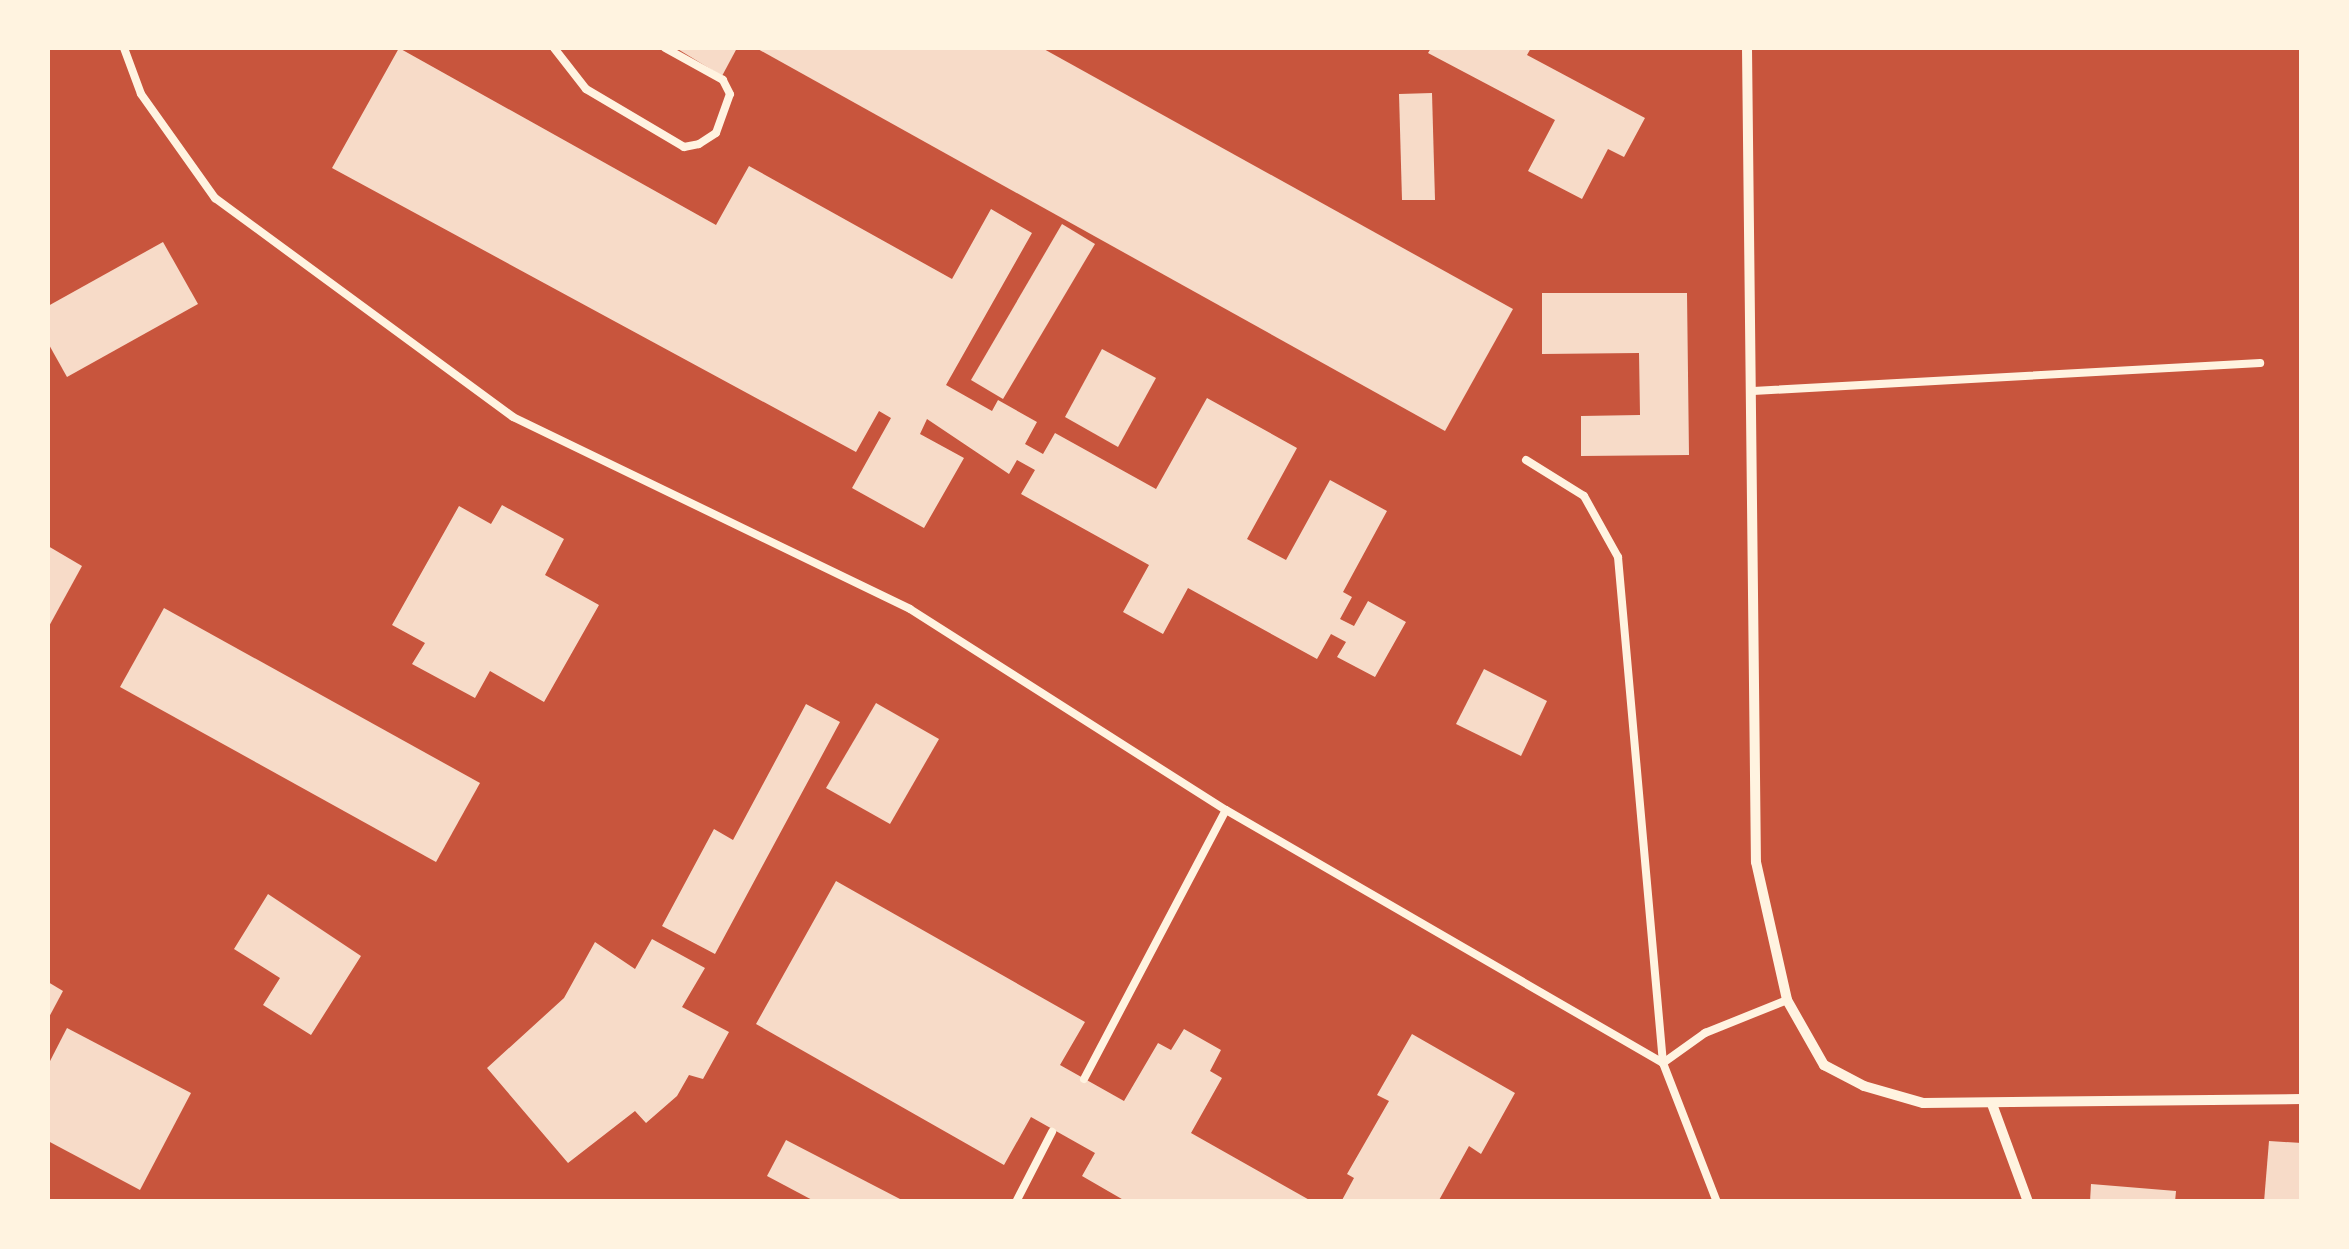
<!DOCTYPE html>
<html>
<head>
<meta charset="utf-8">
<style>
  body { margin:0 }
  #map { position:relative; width:2349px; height:1249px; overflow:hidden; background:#c8553d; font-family:Literata,serif }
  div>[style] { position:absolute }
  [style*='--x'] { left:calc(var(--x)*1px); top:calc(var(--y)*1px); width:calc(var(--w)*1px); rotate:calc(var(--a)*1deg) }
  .building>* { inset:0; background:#f7dbc8 }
  .service>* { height:8px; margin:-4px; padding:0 4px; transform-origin:4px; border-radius:4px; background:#fff3e0 }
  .minor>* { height:10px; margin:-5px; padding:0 5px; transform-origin:5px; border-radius:5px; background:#fff3e0 }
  span { translate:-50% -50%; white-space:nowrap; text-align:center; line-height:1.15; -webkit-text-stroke:8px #fff3e0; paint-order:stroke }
  .frame { position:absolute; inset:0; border:50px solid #fff3e0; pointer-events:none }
</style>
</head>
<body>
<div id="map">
  <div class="building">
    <div style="clip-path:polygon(399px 48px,716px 225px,749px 166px,952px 279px,991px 209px,1032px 233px,946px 385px,992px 411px,998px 400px,1037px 422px,1025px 444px,1043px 454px,1055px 433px,1156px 489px,1207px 398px,1297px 448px,1247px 539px,1286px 560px,1330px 480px,1387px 511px,1343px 592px,1352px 597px,1340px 619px,1354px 626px,1368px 601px,1406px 622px,1375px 677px,1337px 657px,1346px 642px,1331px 634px,1317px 659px,1188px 588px,1163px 634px,1123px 612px,1149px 565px,1021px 494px,1035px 470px,1017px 460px,1009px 474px,927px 419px,920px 434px,964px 458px,924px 528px,852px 488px,891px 418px,879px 411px,856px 452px,332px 168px)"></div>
    <div style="clip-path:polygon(676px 48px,737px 48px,722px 76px)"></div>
    <div style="clip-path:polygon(756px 48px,1042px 48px,1513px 309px,1445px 431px)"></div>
    <div style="clip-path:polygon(1431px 48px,1531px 48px,1527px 55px,1645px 118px,1624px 157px,1608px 149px,1582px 199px,1528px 171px,1555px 120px,1428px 53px)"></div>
    <div style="clip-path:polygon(1432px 93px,1435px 200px,1402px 200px,1399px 94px)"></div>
    <div style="clip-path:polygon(1062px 224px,1095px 244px,1003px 399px,971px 380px)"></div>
    <div style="clip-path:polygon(163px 242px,198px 304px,67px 377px,48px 343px,48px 306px)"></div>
    <div style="clip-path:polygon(1542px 293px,1687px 293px,1689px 455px,1581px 456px,1581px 416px,1640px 415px,1639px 353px,1542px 354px)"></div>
    <div style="clip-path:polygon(1102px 349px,1156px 378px,1118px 447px,1065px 417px)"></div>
    <div style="clip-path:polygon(502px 505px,564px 539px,545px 575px,599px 605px,544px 702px,490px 671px,475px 698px,412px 664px,425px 643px,392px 625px,459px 506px,491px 524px)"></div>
    <div style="clip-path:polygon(48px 546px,82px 566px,48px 628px)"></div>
    <div style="clip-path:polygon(164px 608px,480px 783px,436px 862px,120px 687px)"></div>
    <div style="clip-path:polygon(1484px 669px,1547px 701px,1521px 756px,1456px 724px)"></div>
    <div style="clip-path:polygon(876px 703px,939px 739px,890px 824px,826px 788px)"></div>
    <div style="clip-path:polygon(806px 704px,840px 722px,715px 954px,662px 926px,714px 829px,733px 840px)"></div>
    <div style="clip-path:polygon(836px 881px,1085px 1022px,1060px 1065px,1124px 1101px,1158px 1043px,1171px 1050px,1184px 1029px,1221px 1050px,1210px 1071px,1222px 1078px,1191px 1133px,1313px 1202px,1127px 1202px,1082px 1176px,1095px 1153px,1031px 1117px,1004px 1165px,756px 1024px)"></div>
    <div style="clip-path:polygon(268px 894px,361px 956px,311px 1035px,263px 1005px,280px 978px,234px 949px)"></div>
    <div style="clip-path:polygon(652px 939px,705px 968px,682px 1007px,729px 1032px,703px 1079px,689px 1075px,677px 1096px,646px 1123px,635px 1111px,568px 1163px,487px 1068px,564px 998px,595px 942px,635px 969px)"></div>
    <div style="clip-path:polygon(48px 982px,63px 991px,48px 1019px)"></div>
    <div style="clip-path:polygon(67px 1028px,191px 1093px,140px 1190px,48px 1141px,48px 1065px)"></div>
    <div style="clip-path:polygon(1412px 1034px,1515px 1093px,1481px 1154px,1469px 1146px,1438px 1202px,1341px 1202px,1354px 1178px,1347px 1174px,1389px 1101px,1377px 1095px)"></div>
    <div style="clip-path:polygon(786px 1140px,900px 1199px,898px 1202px,816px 1202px,767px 1176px)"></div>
    <div style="clip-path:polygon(2269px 1141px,2302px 1143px,2302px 1202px,2264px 1202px)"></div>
    <div style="clip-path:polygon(2091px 1184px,2176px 1191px,2175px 1202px,2090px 1202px)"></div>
  </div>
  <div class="service">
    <div style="--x:124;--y:48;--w:49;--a:69.7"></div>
    <div style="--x:141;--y:94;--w:128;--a:54.6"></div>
    <div style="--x:215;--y:198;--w:370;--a:36.3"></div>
    <div style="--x:513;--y:417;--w:441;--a:25.8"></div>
    <div style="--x:910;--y:609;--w:375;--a:32.5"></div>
    <div style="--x:1226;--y:810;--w:505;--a:30.07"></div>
    <div style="--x:1663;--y:1063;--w:52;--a:-35.5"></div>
    <div style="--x:1705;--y:1033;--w:88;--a:-21.9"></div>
    <div style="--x:554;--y:48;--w:52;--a:52"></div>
    <div style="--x:586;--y:89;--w:114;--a:30.6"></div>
    <div style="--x:684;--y:147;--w:15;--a:-11"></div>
    <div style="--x:699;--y:144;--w:20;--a:-33"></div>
    <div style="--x:716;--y:133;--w:41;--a:-70.3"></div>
    <div style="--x:730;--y:94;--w:16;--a:-117"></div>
    <div style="--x:723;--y:80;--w:66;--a:-151.1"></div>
    <div style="--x:1753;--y:391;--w:508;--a:-3.16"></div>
    <div style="--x:1526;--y:460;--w:68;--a:31.8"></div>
    <div style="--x:1584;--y:496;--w:70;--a:60.9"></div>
    <div style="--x:1618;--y:557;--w:508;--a:84.92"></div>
    <div style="--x:1663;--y:1063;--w:149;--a:68.8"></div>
    <div style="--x:1084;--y:1079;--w:304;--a:-62.2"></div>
    <div style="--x:1016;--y:1202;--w:79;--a:-62.8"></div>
  </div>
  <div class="minor">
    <div style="--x:1747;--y:48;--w:814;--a:89.37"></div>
    <div style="--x:1756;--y:862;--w:141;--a:77.3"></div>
    <div style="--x:1787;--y:1000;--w:75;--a:60.4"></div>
    <div style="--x:1824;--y:1065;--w:45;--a:27.7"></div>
    <div style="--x:1864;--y:1086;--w:61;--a:16.1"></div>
    <div style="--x:1923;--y:1103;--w:379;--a:-0.6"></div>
    <div style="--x:1992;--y:1104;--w:104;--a:69.8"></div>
  </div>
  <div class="frame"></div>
</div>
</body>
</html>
